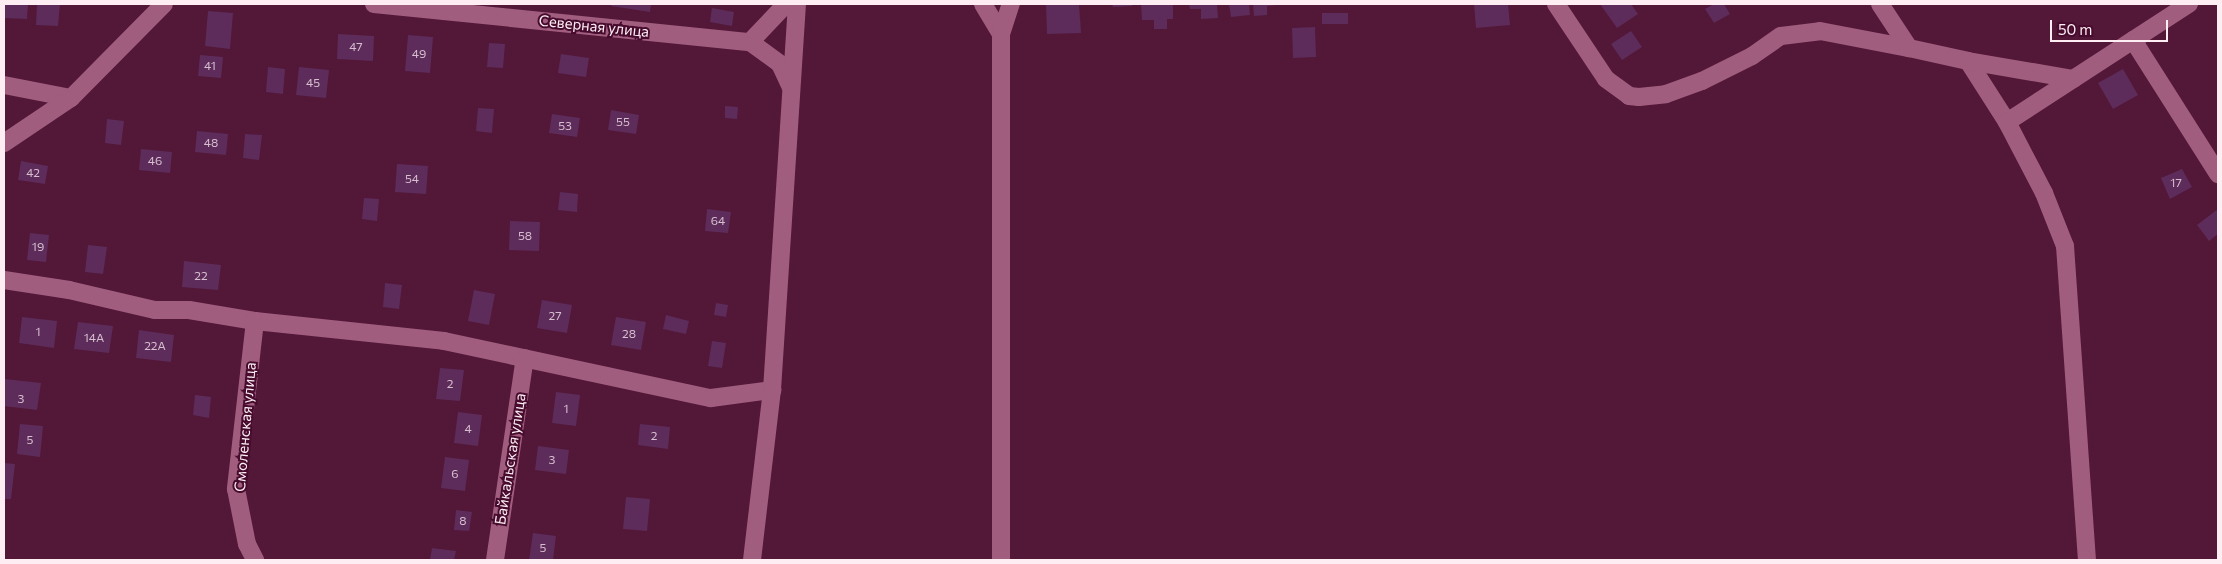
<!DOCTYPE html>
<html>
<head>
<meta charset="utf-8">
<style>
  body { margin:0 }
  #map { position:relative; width:2222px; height:564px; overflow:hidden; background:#531738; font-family:Commissioner,sans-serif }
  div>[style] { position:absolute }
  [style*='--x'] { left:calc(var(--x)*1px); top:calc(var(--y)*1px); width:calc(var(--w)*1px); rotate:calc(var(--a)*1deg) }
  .building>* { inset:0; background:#5d2c5a }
  .street>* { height:18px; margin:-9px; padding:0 9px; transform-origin:9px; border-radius:9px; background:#a15d7e }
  span { translate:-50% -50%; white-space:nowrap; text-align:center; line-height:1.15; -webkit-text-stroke:4px #470b2e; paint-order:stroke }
  .number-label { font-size:12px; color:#d6bece }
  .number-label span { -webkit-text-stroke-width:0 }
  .street-label { font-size:15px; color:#feeef4 }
  .frame { position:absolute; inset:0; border:5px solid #feeef4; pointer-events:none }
  .scale { position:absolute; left:2050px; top:20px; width:118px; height:22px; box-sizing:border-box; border:2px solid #feeef4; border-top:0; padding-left:6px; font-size:15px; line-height:18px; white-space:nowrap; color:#feeef4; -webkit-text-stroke:4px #470b2e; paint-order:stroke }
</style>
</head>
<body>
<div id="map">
  <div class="building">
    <div style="clip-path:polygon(4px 4px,28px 4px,27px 19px,4px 18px)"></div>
    <div style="clip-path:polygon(37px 4px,60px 4px,58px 26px,36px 25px)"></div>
    <div style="clip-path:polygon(612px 4px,651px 4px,650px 12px,611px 6px)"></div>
    <div style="clip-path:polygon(1046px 4px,1079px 4px,1081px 33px,1047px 34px)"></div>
    <div style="clip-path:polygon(1112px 4px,1132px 4px,1132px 6px,1113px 7px)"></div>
    <div style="clip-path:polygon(1141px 4px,1173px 4px,1173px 19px,1167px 19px,1167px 29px,1154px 29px,1154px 20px,1142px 20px)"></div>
    <div style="clip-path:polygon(1189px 4px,1217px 4px,1218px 18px,1201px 19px,1201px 9px,1190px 9px)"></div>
    <div style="clip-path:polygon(1229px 4px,1249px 4px,1250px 15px,1231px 17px)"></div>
    <div style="clip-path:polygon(1253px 4px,1277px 4px,1277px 5px,1267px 6px,1267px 15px,1254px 16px)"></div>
    <div style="clip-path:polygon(1474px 4px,1508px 4px,1510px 25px,1476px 28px)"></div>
    <div style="clip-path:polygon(1600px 4px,1631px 4px,1638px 14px,1617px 28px)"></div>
    <div style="clip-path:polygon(1714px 4px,1724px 4px,1730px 14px,1714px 23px,1705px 9px)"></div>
    <div style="clip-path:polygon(712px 8px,734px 12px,732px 26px,710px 22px)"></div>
    <div style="clip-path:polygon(208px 11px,233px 13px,230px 49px,205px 46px)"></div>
    <div style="clip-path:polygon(1322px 13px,1348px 13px,1348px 24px,1322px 24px)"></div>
    <div style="clip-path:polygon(1315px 27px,1316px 57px,1293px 58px,1292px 28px)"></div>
    <div style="clip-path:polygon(1631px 31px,1642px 47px,1622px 60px,1611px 44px)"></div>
    <div style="clip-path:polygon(338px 34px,374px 36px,373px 61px,337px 59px)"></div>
    <div style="clip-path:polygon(408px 35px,433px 37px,430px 73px,405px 71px)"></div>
    <div style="clip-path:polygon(489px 43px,505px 44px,503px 68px,487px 67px)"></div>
    <div style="clip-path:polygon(561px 54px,589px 58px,586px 77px,558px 73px)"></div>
    <div style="clip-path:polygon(200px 55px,223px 57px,221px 78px,198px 76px)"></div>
    <div style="clip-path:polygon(268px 67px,285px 69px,283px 94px,266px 92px)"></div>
    <div style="clip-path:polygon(299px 67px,329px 70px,326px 98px,296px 95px)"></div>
    <div style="clip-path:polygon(2123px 69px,2138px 95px,2113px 109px,2098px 83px)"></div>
    <div style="clip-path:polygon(725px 106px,738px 107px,737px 119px,725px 118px)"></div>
    <div style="clip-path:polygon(478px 108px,494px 109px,492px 133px,476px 131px)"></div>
    <div style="clip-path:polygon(611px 110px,639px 115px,636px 134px,608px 130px)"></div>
    <div style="clip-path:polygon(552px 114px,580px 118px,577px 137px,549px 133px)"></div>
    <div style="clip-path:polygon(107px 119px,124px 121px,121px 145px,105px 143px)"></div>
    <div style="clip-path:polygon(197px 131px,228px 134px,226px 155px,195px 152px)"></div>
    <div style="clip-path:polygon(245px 134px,262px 135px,259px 160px,243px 158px)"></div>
    <div style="clip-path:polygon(141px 149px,172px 152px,170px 173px,139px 170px)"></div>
    <div style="clip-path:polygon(21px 161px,48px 166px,45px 184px,18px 180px)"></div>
    <div style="clip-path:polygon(397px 164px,428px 166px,426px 194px,395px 192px)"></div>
    <div style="clip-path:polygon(2182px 169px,2192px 187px,2170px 199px,2161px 178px)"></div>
    <div style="clip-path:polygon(560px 192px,578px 194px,577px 212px,558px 210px)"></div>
    <div style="clip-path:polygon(364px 198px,379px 199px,377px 221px,362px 219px)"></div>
    <div style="clip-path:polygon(707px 209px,731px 212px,728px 233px,705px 231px)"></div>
    <div style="clip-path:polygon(2218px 209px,2218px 234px,2209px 241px,2197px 225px)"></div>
    <div style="clip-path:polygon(510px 221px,540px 222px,539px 251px,509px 250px)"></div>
    <div style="clip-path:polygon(30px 233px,49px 235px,46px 262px,27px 260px)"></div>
    <div style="clip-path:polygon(88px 245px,107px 247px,103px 274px,85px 272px)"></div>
    <div style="clip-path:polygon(184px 261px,221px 265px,218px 290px,182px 287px)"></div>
    <div style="clip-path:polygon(385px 283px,402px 285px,399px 309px,383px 307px)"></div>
    <div style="clip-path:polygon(474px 290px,495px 294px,489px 325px,468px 321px)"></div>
    <div style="clip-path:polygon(542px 300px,572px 305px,567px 333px,537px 328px)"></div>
    <div style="clip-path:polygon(716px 303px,728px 305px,726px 317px,714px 315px)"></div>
    <div style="clip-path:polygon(666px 315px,689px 321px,686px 334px,663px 329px)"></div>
    <div style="clip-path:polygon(22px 317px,57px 321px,54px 348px,19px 343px)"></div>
    <div style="clip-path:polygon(616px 317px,646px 322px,641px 350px,611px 345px)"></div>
    <div style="clip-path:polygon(78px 322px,113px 326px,109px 353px,74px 349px)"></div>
    <div style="clip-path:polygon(139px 330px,174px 335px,171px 362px,136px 358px)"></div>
    <div style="clip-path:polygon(712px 341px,726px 343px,722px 368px,708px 366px)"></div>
    <div style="clip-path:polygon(440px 368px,464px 370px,460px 401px,436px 399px)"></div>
    <div style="clip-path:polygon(5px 379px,41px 383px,37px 410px,4px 406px)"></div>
    <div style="clip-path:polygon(556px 392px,580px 395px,576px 426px,552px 423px)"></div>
    <div style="clip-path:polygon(195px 395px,211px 397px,209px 418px,193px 415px)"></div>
    <div style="clip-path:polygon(458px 412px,482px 415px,478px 446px,454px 443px)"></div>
    <div style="clip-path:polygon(20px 424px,43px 426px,40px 457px,17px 454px)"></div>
    <div style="clip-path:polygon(640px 424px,670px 427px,668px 449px,638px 445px)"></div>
    <div style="clip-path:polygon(538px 446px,569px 450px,566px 474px,535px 470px)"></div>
    <div style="clip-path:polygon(445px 457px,469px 460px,465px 491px,441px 488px)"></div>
    <div style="clip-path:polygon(4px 463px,15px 464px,11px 499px,4px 499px)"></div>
    <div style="clip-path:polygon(626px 497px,650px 499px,647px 531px,623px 529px)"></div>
    <div style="clip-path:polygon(456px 510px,472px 512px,469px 531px,454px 530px)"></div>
    <div style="clip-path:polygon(533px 533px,556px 536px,553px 560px,529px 560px)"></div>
    <div style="clip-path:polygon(432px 548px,456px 551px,454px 560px,430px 560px)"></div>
  </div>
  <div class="street">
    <div style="--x:374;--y:4;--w:378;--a:5.8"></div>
    <div style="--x:750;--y:42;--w:37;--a:36"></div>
    <div style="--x:780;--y:64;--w:26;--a:65"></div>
    <div style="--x:983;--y:4;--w:35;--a:59"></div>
    <div style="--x:1556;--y:4;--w:90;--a:56.3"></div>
    <div style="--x:1606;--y:79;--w:29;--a:36"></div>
    <div style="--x:1629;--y:96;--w:10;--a:6"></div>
    <div style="--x:1639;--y:97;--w:27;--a:-6"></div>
    <div style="--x:1666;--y:94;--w:38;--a:-20"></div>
    <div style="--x:1702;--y:81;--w:56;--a:-26.6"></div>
    <div style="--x:1752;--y:56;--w:35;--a:-35"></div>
    <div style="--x:1781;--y:36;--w:39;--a:-7"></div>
    <div style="--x:1820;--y:31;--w:91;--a:10.8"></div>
    <div style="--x:1880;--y:4;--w:53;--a:56.6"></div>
    <div style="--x:1909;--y:48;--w:60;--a:12.4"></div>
    <div style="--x:1968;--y:61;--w:72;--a:57.4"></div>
    <div style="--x:2007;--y:122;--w:217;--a:-33"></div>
    <div style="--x:2133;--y:40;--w:159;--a:57.6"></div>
    <div style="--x:750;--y:42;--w:52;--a:-46.5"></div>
    <div style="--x:1968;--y:61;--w:107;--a:9.7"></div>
    <div style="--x:4;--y:85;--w:68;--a:11"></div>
    <div style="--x:2007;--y:122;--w:80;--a:62.5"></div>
    <div style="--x:2044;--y:193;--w:57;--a:68.4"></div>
    <div style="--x:2065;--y:246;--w:315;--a:86"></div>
    <div style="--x:4;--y:143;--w:81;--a:-33.9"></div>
    <div style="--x:71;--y:98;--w:132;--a:-45.3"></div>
    <div style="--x:4;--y:280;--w:66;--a:8.7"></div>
    <div style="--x:69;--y:290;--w:88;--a:13.1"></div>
    <div style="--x:155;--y:310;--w:34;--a:0"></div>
    <div style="--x:189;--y:310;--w:67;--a:9.5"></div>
    <div style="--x:255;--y:321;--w:190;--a:6"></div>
    <div style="--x:444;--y:341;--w:273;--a:12.1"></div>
    <div style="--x:711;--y:398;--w:62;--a:-7.5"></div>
    <div style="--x:255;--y:321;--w:169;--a:96.5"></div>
    <div style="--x:236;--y:489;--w:56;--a:78.7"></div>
    <div style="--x:247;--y:544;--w:18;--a:63"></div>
    <div style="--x:495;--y:560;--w:204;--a:-81.6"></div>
    <div style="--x:752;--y:560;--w:171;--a:-83.3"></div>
    <div style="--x:772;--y:390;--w:387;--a:-86.3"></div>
    <div style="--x:1001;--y:560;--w:526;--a:-90"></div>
    <div style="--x:1001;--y:34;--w:32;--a:-72"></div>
  </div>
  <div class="number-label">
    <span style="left:356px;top:47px">47</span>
    <span style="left:419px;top:54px">49</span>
    <span style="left:210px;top:66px">41</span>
    <span style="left:313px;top:83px">45</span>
    <span style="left:623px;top:122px">55</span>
    <span style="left:565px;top:126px">53</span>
    <span style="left:211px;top:143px">48</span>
    <span style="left:155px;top:161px">46</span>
    <span style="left:33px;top:173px">42</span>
    <span style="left:412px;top:179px">54</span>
    <span style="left:2176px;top:183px">17</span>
    <span style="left:718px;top:221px">64</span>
    <span style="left:525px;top:236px">58</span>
    <span style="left:38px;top:247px">19</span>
    <span style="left:201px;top:276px">22</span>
    <span style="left:555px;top:316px">27</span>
    <span style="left:38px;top:332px">1</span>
    <span style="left:629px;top:334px">28</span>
    <span style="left:94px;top:338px">14А</span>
    <span style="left:155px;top:346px">22А</span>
    <span style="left:450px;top:384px">2</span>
    <span style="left:21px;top:399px">3</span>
    <span style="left:566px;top:409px">1</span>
    <span style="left:468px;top:429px">4</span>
    <span style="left:654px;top:436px">2</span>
    <span style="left:30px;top:440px">5</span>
    <span style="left:552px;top:460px">3</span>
    <span style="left:455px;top:474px">6</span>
    <span style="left:463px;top:521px">8</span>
    <span style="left:543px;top:548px">5</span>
  </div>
  <div class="street-label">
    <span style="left:594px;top:26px;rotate:6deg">Северная улица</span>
    <span style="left:245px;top:427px;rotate:-85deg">Смоленская улица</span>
    <span style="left:510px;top:459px;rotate:-81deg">Байкальская улица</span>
  </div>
  <div class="frame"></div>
  <div class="scale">50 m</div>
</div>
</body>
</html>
